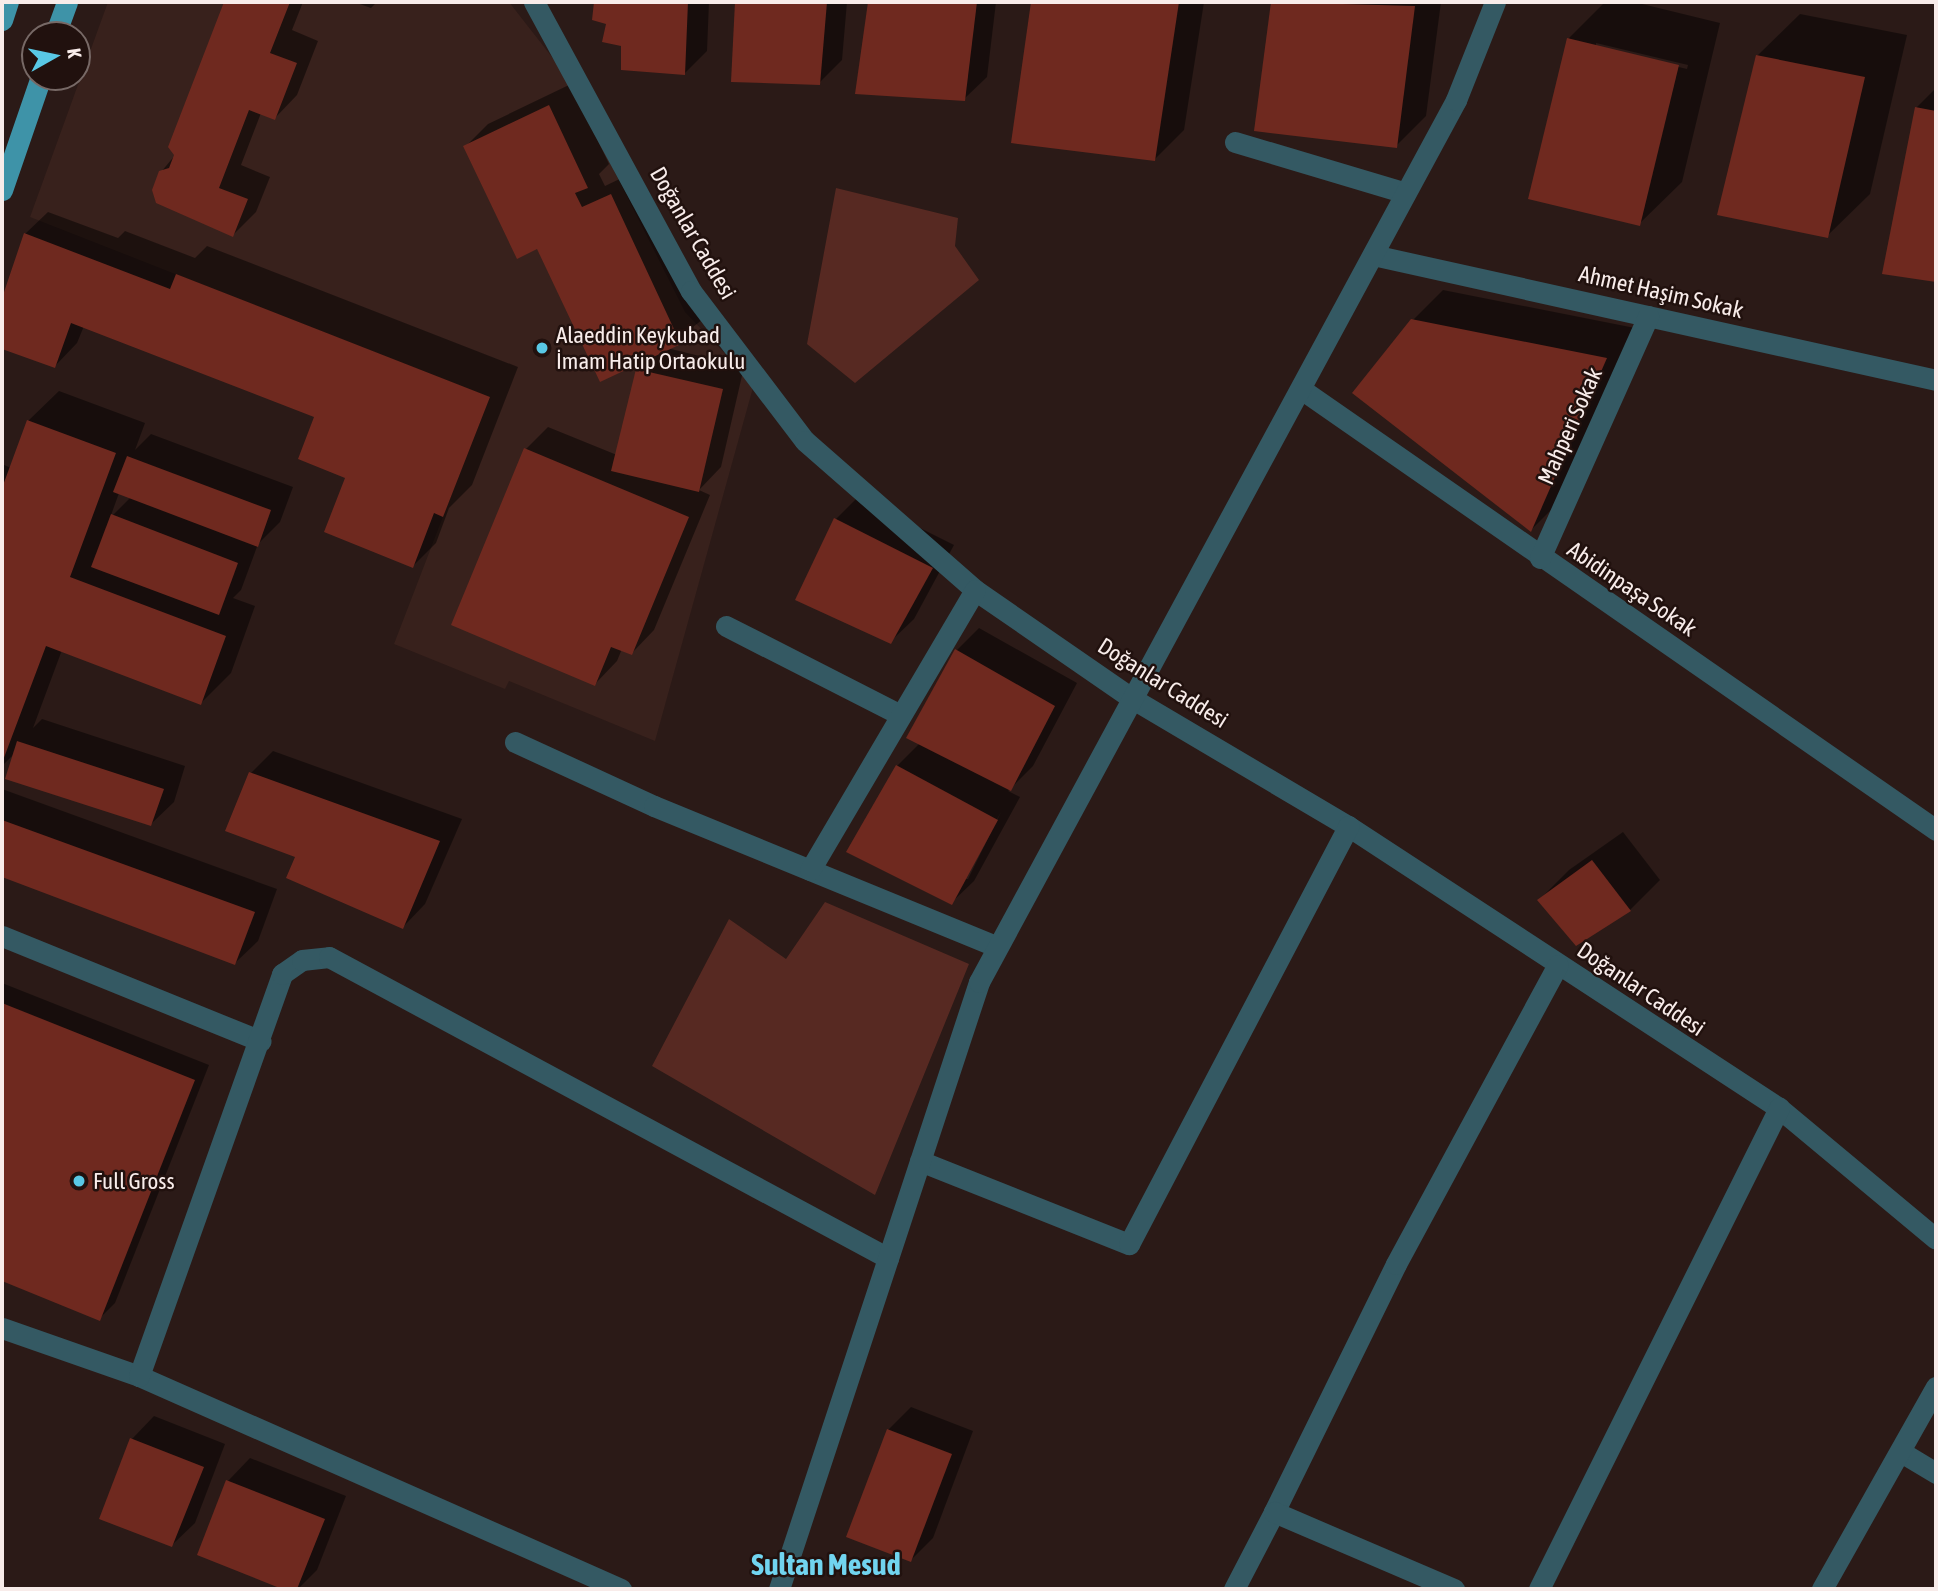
<!DOCTYPE html>
<html>
<head>
<meta charset="utf-8">
<style>
  body { margin:0 }
  #map { position:relative; width:1938px; height:1591px; overflow:hidden; background:#2b1a17; font-family:"Asap Condensed",sans-serif }
  div>[style] { position:absolute }
  [style*='--x'] { left:calc(var(--x)*1px); top:calc(var(--y)*1px); width:calc(var(--w)*1px); rotate:calc(var(--a)*1deg) }
  .built>* { inset:0; background:#38211c }
  .green>* { inset:0; background:#572922 }
  .shadow>* { inset:0; background:#0007 }
  .building>* { inset:0; background:#6f291f }
  .minor>* { height:21px; margin:-10.5px; padding:0 10.5px; transform-origin:10.5px; border-radius:10.5px; background:#345963 }
  .major>* { height:21px; margin:-10.5px; padding:0 10.5px; transform-origin:10.5px; border-radius:10.5px; background:#3e93a8 }
  .dots>* { width:19px; height:19px; translate:-50% -50%; box-sizing:border-box; border:4px solid #21110e; border-radius:50% }
  span { translate:-50% -50%; white-space:nowrap; text-align:center; line-height:1.15; -webkit-text-stroke:5px #21110e; paint-order:stroke }
  .street-label { font-size:23px; color:#f8ecea }
  .poi-label { font-size:23px; color:#f8ecea }
  .left { translate:0 -50%; text-align:left }
  .district-label { font-size:30px; color:#71d4ef; font-weight:700 }
  .frame { position:absolute; inset:0; border:4px solid #f8ecea; pointer-events:none }
  .north { position:absolute; left:21px; top:21px; width:70px; height:70px; box-sizing:border-box; background:#21110e; border:2px solid #776966; border-radius:50%; rotate:81deg; font-size:19px; font-weight:700; line-height:28px; text-align:center; color:#f8ecea }
  .north::after { content:''; display:block; margin:auto; width:24px; height:32px; background:#59c8e5; clip-path:polygon(50% 0,100% 100%,50% 72%,0 100%) }
</style>
</head>
<body>
<div id="map">
  <div class="built">
    <div style="clip-path:polygon(108px 2px,509px 2px,566px 75px,685px 312px,754px 384px,655px 741px,509px 681px,505px 689px,394px 644px,489px 397px,30px 217px)"></div>
  </div>
  <div class="green">
    <div style="clip-path:polygon(836px 188px,958px 218px,955px 246px,979px 280px,855px 383px,807px 344px)"></div>
    <div style="clip-path:polygon(825px 902px,969px 964px,875px 1195px,652px 1066px,729px 919px,786px 959px)"></div>
  </div>
  <div class="shadow">
    <div style="clip-path:polygon(226px 2px,303px 2px,292px 30px,318px 41px,297px 95px,275px 118px,261px 113px,241px 165px,270px 177px,256px 212px,233px 235px,161px 172px,176px 154px,170px 147px)"></div>
    <div style="clip-path:polygon(354px 2px,377px 2px,371px 8px)"></div>
    <div style="clip-path:polygon(596px 2px,709px 2px,707px 51px,684px 74px,623px 45px,608px 22px,594px 19px)"></div>
    <div style="clip-path:polygon(736px 2px,847px 2px,842px 60px,819px 83px,733px 80px)"></div>
    <div style="clip-path:polygon(869px 2px,996px 2px,987px 77px,964px 99px,857px 92px)"></div>
    <div style="clip-path:polygon(1033px 2px,1204px 2px,1184px 130px,1154px 160px,1013px 141px)"></div>
    <div style="clip-path:polygon(1273px 2px,1441px 2px,1426px 116px,1396px 146px,1256px 130px)"></div>
    <div style="clip-path:polygon(evenodd,1605px 2px,1634px 2px,1720px 23px,1682px 182px,1639px 224px,1569px 38px,1605px 2px,1596px 43px,1688px 65px,1687px 69px,1596px 47px,1596px 43px)"></div>
    <div style="clip-path:polygon(1800px 14px,1907px 35px,1870px 194px,1827px 236px,1757px 56px)"></div>
    <div style="clip-path:polygon(571px 84px,609px 164px,599px 174px,605px 186px,634px 172px,703px 319px,667px 348px,744px 367px,721px 467px,699px 490px,710px 495px,654px 630px,632px 653px,622px 649px,617px 661px,595px 684px,526px 449px,548px 427px,617px 455px,637px 369px,650px 357px,538px 247px,466px 146px,488px 124px)"></div>
    <div style="clip-path:polygon(1936px 88px,1936px 281px,1884px 273px,1917px 107px)"></div>
    <div style="clip-path:polygon(48px 212px,118px 238px,125px 231px,195px 258px,207px 246px,518px 367px,472px 485px,449px 508px,436px 543px,413px 566px,348px 477px,316px 416px,84px 326px,77px 343px,55px 366px,2px 347px,2px 303px,25px 234px)"></div>
    <div style="clip-path:polygon(1443px 290px,1635px 328px,1560px 501px,1531px 530px,1413px 320px)"></div>
    <div style="clip-path:polygon(evenodd,59px 391px,145px 423px,135px 450px,151px 434px,293px 487px,280px 522px,258px 544px,241px 590px,233px 598px,255px 606px,231px 673px,201px 703px,62px 650px,33px 728px,42px 719px,185px 766px,174px 802px,151px 824px,16px 752px,2px 766px,2px 464px,11px 468px,29px 420px,59px 391px,119px 493px,131px 497px,110px 518px,119px 493px)"></div>
    <div style="clip-path:polygon(858px 497px,954px 545px,914px 619px,891px 641px,836px 519px)"></div>
    <div style="clip-path:polygon(evenodd,979px 628px,1077px 683px,1033px 766px,1008px 791px,1020px 797px,974px 881px,951px 903px,897px 766px,920px 743px,957px 650px,979px 628px,1001px 812px,968px 879px,964px 879px,1001px 812px)"></div>
    <div style="clip-path:polygon(273px 751px,462px 819px,425px 904px,403px 927px,297px 856px,251px 773px)"></div>
    <div style="clip-path:polygon(2px 789px,277px 889px,258px 941px,235px 963px,2px 874px)"></div>
    <div style="clip-path:polygon(1623px 832px,1660px 880px,1630px 910px,1577px 944px,1539px 900px,1569px 870px)"></div>
    <div style="clip-path:polygon(2px 983px,209px 1065px,115px 1303px,100px 1318px,2px 1279px)"></div>
    <div style="clip-path:polygon(911px 1407px,973px 1431px,933px 1538px,911px 1560px,888px 1430px)"></div>
    <div style="clip-path:polygon(154px 1416px,225px 1444px,195px 1523px,172px 1545px,132px 1439px)"></div>
    <div style="clip-path:polygon(250px 1458px,346px 1496px,317px 1570px,298px 1589px,287px 1589px,199px 1554px,228px 1481px)"></div>
  </div>
  <div class="building">
    <div style="clip-path:polygon(224px 2px,290px 2px,270px 53px,297px 63px,275px 120px,249px 110px,219px 188px,248px 199px,233px 237px,156px 203px,152px 190px,159px 171px,169px 168px,174px 155px,168px 147px)"></div>
    <div style="clip-path:polygon(594px 2px,688px 2px,685px 75px,621px 70px,621px 46px,602px 42px,606px 24px,592px 20px)"></div>
    <div style="clip-path:polygon(735px 2px,827px 2px,820px 85px,731px 82px)"></div>
    <div style="clip-path:polygon(868px 2px,977px 2px,965px 101px,855px 94px)"></div>
    <div style="clip-path:polygon(1031px 2px,1179px 2px,1155px 161px,1011px 143px)"></div>
    <div style="clip-path:polygon(1271px 2px,1415px 6px,1397px 148px,1254px 131px)"></div>
    <div style="clip-path:polygon(1567px 38px,1679px 65px,1640px 226px,1528px 199px)"></div>
    <div style="clip-path:polygon(1756px 55px,1865px 77px,1828px 238px,1717px 215px)"></div>
    <div style="clip-path:polygon(549px 105px,588px 188px,575px 193px,582px 207px,611px 194px,681px 344px,600px 382px,537px 249px,517px 259px,463px 146px)"></div>
    <div style="clip-path:polygon(1915px 107px,1936px 111px,1936px 282px,1882px 274px)"></div>
    <div style="clip-path:polygon(24px 233px,170px 289px,176px 274px,490px 397px,443px 517px,434px 513px,413px 568px,324px 532px,345px 478px,298px 459px,314px 417px,71px 323px,55px 368px,2px 349px,2px 298px)"></div>
    <div style="clip-path:polygon(1411px 319px,1607px 358px,1531px 532px,1352px 393px)"></div>
    <div style="clip-path:polygon(636px 369px,723px 389px,699px 492px,611px 471px)"></div>
    <div style="clip-path:polygon(27px 420px,116px 453px,70px 577px,226px 636px,201px 705px,46px 646px,2px 763px,2px 488px)"></div>
    <div style="clip-path:polygon(524px 448px,689px 517px,632px 655px,611px 647px,595px 686px,451px 625px)"></div>
    <div style="clip-path:polygon(127px 456px,271px 510px,258px 547px,113px 492px)"></div>
    <div style="clip-path:polygon(111px 514px,238px 563px,219px 615px,91px 567px)"></div>
    <div style="clip-path:polygon(834px 518px,933px 568px,891px 644px,795px 600px)"></div>
    <div style="clip-path:polygon(955px 649px,1055px 706px,1011px 791px,906px 738px)"></div>
    <div style="clip-path:polygon(17px 741px,164px 789px,151px 826px,5px 779px)"></div>
    <div style="clip-path:polygon(896px 765px,998px 820px,952px 905px,846px 852px)"></div>
    <div style="clip-path:polygon(249px 772px,440px 841px,403px 929px,286px 878px,295px 857px,225px 831px)"></div>
    <div style="clip-path:polygon(2px 820px,255px 912px,235px 965px,2px 877px)"></div>
    <div style="clip-path:polygon(1592px 860px,1631px 911px,1576px 946px,1537px 900px)"></div>
    <div style="clip-path:polygon(2px 1003px,195px 1080px,100px 1321px,2px 1281px)"></div>
    <div style="clip-path:polygon(887px 1429px,952px 1454px,911px 1562px,846px 1537px)"></div>
    <div style="clip-path:polygon(130px 1438px,204px 1467px,172px 1547px,99px 1519px)"></div>
    <div style="clip-path:polygon(226px 1480px,325px 1519px,297px 1589px,282px 1589px,197px 1555px)"></div>
  </div>
  <div class="minor">
    <div style="--x:534;--y:2;--w:329;--a:61.5"></div>
    <div style="--x:691;--y:291;--w:188;--a:52.8"></div>
    <div style="--x:805;--y:441;--w:226;--a:41.2"></div>
    <div style="--x:975;--y:590;--w:192;--a:34.6"></div>
    <div style="--x:1133;--y:699;--w:250;--a:30.6"></div>
    <div style="--x:1348;--y:826;--w:515;--a:33.2"></div>
    <div style="--x:1779;--y:1108;--w:204;--a:39.8"></div>
    <div style="--x:1235;--y:142;--w:178;--a:16.6"></div>
    <div style="--x:1373;--y:255;--w:577;--a:12.52"></div>
    <div style="--x:1301;--y:389;--w:773;--a:34.78"></div>
    <div style="--x:1540;--y:558;--w:265;--a:-65.9"></div>
    <div style="--x:726;--y:626;--w:196;--a:27"></div>
    <div style="--x:515;--y:742;--w:153;--a:24.7"></div>
    <div style="--x:654;--y:806;--w:371;--a:22.3"></div>
    <div style="--x:810;--y:870;--w:325;--a:-59.5"></div>
    <div style="--x:2;--y:936;--w:279;--a:22.1"></div>
    <div style="--x:920;--y:1161;--w:225;--a:21.7"></div>
    <div style="--x:1129;--y:1244;--w:472;--a:-62.3"></div>
    <div style="--x:2;--y:1328;--w:145;--a:19.3"></div>
    <div style="--x:139;--y:1376;--w:527;--a:23.84"></div>
    <div style="--x:139;--y:1376;--w:427;--a:-70.4"></div>
    <div style="--x:282;--y:974;--w:24;--a:-35"></div>
    <div style="--x:302;--y:960;--w:27;--a:-6"></div>
    <div style="--x:329;--y:957;--w:635;--a:28.3"></div>
    <div style="--x:1901;--y:1452;--w:41;--a:31"></div>
    <div style="--x:1274;--y:1512;--w:276;--a:-63.8"></div>
    <div style="--x:1396;--y:1264;--w:340;--a:-61.6"></div>
    <div style="--x:779;--y:1589;--w:639;--a:-71.76"></div>
    <div style="--x:979;--y:982;--w:1003;--a:-61.59"></div>
    <div style="--x:1456;--y:100;--w:105;--a:-68.3"></div>
    <div style="--x:1234;--y:1589;--w:87;--a:-62.5"></div>
    <div style="--x:1274;--y:1512;--w:196;--a:23.2"></div>
    <div style="--x:1539;--y:1589;--w:538;--a:-63.48"></div>
    <div style="--x:1822;--y:1589;--w:232;--a:-60.6"></div>
  </div>
  <div class="major">
    <div style="--x:2;--y:20;--w:19;--a:-72"></div>
    <div style="--x:55;--y:35;--w:35;--a:-70"></div>
    <div style="--x:2;--y:190;--w:120;--a:-71"></div>
  </div>
  <div class="dots">
    <div style="left:542px;top:348px;background:#59c8e5"></div>
    <div style="left:79px;top:1181px;background:#59c8e5"></div>
  </div>
  <div class="street-label">
    <span style="left:693px;top:233px;rotate:60deg">Doğanlar Caddesi</span>
    <span style="left:1661px;top:292px;rotate:13deg">Ahmet Haşim Sokak</span>
    <span style="left:1570px;top:426px;rotate:-66deg">Mahperi Sokak</span>
    <span style="left:1632px;top:589px;rotate:34deg">Abidinpaşa Sokak</span>
    <span style="left:1163px;top:683px;rotate:32deg">Doğanlar Caddesi</span>
    <span style="left:1641px;top:989px;rotate:34deg">Doğanlar Caddesi</span>
  </div>
  <div class="poi-label">
    <span class="left" style="left:556px;top:348px">Alaeddin Keykubad<br>İmam Hatip Ortaokulu</span>
    <span class="left" style="left:93px;top:1181px">Full Gross</span>
  </div>
  <div class="district-label">
    <span style="left:826px;top:1564px">Sultan Mesud</span>
  </div>
  <div class="frame"></div>
  <div class="north">K</div>
</div>
</body>
</html>
